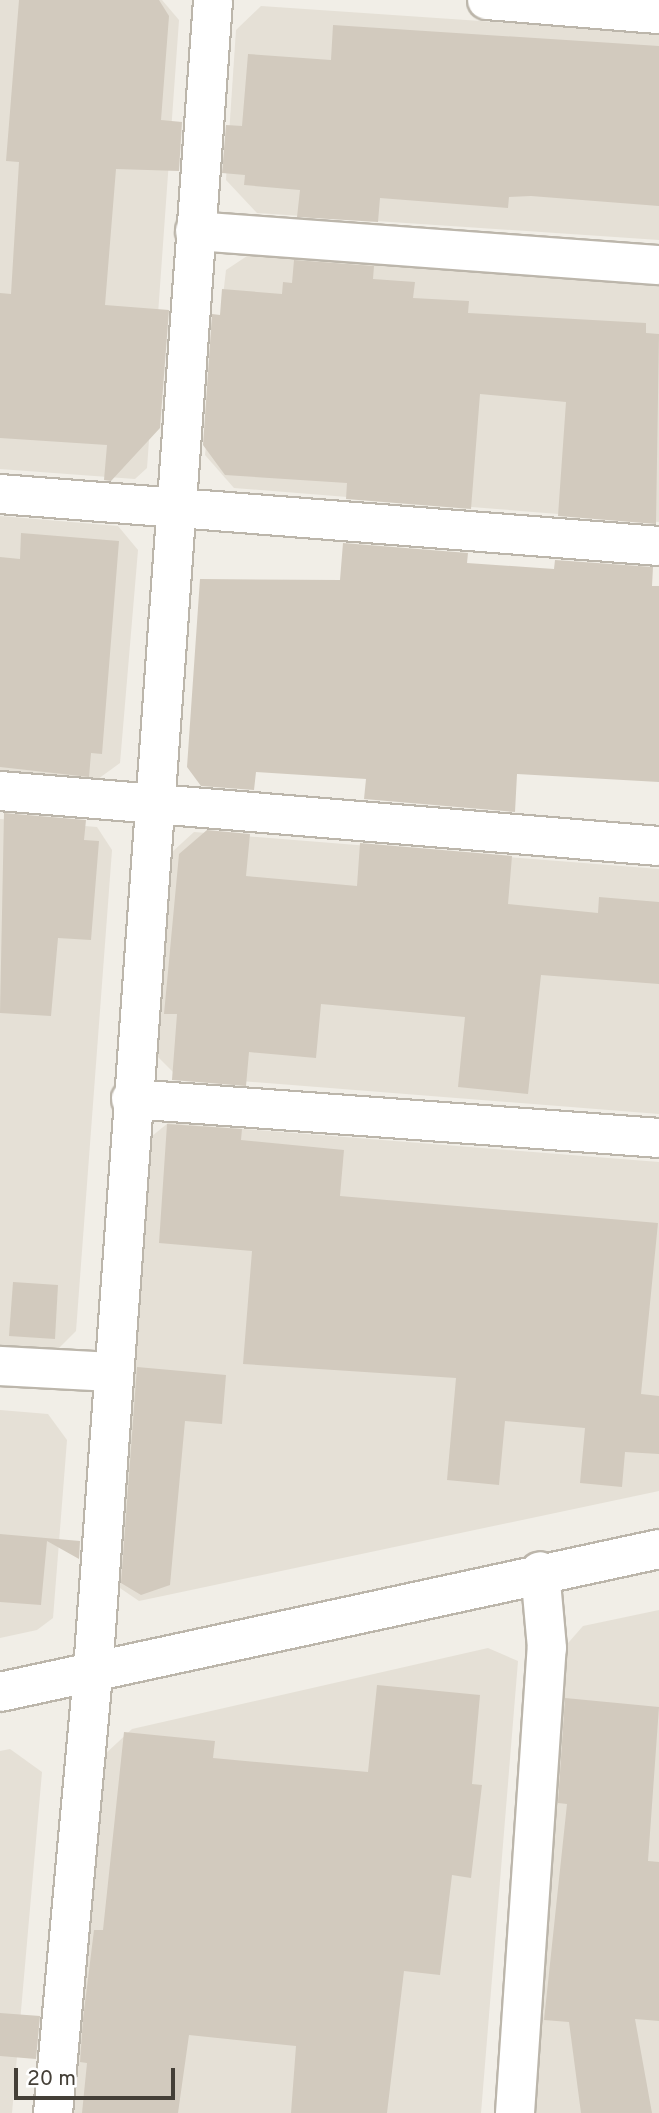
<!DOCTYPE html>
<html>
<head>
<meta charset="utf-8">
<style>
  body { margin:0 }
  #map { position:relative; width:659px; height:2113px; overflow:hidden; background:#f1eee7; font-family:Overpass,sans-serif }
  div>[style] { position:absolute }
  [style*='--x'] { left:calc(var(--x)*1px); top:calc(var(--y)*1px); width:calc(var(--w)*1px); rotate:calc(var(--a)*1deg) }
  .residential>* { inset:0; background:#e5e0d6 }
  .building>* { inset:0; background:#d2cabe }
  .roads { filter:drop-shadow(2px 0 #bcb6ab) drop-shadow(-2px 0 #bcb6ab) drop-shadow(0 2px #bcb6ab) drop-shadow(0 -2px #bcb6ab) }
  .minor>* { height:38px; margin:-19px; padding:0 19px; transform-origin:19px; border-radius:19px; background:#fff }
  span { translate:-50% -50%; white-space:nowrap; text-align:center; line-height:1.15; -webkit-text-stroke:5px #fff; paint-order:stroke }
  .scale { position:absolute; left:14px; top:2068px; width:161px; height:32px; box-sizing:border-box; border:4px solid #443f37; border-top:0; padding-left:9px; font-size:21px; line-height:24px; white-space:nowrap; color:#443f37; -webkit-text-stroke:5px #fff; paint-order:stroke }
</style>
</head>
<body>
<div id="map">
  <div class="residential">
    <div style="clip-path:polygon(0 0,162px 0,179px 20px,147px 468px,135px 479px,0 469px)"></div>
    <div style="clip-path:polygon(261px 6px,659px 33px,659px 240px,257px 213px,226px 180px,236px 30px)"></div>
    <div style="clip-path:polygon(250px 254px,659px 282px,659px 522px,234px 488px,205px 455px,226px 270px)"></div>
    <div style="clip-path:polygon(0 516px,118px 526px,138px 550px,120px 763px,98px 779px,0 771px)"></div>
    <div style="clip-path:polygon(0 819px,97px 827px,112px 850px,76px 1331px,57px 1350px,0 1346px)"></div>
    <div style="clip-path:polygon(194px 832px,659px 869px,659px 1114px,177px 1076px,155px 1054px,171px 853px)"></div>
    <div style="clip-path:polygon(168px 1123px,659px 1162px,659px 1491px,139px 1601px,114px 1584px,146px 1141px)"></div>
    <div style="clip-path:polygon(0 1410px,48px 1414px,67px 1440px,53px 1618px,37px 1630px,0 1638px)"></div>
    <div style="clip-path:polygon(659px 1610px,659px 2113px,527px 2113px,562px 1650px,583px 1626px)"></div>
    <div style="clip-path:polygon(488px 1648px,518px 1661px,481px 2113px,74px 2113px,103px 1756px,132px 1729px)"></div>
    <div style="clip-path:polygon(10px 1749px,42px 1772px,12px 2113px,0 2113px,0 1751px)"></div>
  </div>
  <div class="building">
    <div style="clip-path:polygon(19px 0,159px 0,169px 16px,161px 120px,182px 122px,179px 171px,116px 169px,105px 305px,169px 310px,160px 428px,111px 481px,104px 480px,107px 445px,0 438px,0 293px,11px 294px,19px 162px,6px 161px)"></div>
    <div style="clip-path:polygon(333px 25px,659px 46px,659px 206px,531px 196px,509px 197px,508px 208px,380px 198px,378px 222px,297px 217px,300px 190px,244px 185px,245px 175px,222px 173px,226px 125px,242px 126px,248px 54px,331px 60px)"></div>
    <div style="clip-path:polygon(294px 260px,374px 266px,373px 279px,415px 282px,413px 298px,469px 301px,468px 313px,646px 323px,646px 333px,659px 334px,656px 524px,558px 516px,566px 402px,480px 394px,471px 509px,346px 499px,347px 483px,225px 475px,203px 445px,212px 314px,220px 315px,222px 289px,282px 294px,283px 282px,292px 283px)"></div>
    <div style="clip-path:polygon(21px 533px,119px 541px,102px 754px,91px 753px,89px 777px,0 767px,0 557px,20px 559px)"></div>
    <div style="clip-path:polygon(343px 543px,468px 553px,467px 563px,554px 569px,555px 560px,653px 567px,652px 586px,659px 586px,659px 782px,517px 774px,515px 812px,364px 799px,366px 779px,256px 772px,254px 790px,201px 786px,187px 767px,200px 579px,340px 580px)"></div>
    <div style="clip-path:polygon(4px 813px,86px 820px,84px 840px,99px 841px,91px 940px,58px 938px,51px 1016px,0 1013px)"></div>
    <div style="clip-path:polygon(207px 830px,250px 834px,246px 876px,357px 886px,360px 843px,512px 856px,508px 904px,598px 913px,599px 897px,659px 902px,659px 984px,541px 975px,528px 1094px,458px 1087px,465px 1017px,321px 1004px,316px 1058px,249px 1052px,246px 1086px,172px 1080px,177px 1014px,164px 1014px,179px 854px)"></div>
    <div style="clip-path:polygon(167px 1124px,242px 1129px,241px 1140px,344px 1150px,340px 1196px,658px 1223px,641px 1394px,659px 1396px,659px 1454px,625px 1452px,622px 1487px,580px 1483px,585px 1428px,505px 1421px,499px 1485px,447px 1480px,456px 1378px,243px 1364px,252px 1251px,159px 1243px)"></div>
    <div style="clip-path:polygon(13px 1282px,58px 1285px,55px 1339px,9px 1336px)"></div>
    <div style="clip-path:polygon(137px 1367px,226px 1375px,222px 1424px,185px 1421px,170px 1585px,141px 1595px,121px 1583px)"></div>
    <div style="clip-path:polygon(0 1534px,80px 1541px,79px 1559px,47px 1541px,41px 1605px,0 1602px)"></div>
    <div style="clip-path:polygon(377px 1685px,480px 1695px,472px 1784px,482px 1785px,471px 1878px,452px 1875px,440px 1975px,404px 1971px,387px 2113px,291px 2113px,296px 2046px,189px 2035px,178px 2113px,82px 2113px,87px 2063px,80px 2062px,83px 2019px,94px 1930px,103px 1930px,124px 1732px,215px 1741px,213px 1758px,368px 1772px)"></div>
    <div style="clip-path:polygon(565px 1698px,659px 1707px,648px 1861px,659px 1862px,659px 2021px,635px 2019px,652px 2113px,581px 2113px,569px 2022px,544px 2020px,567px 1804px,558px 1803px)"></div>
    <div style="clip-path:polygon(0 2013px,40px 2016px,36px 2059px,0 2056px)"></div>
  </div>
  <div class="roads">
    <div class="minor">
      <div style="--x:487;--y:0;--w:173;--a:4.7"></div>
      <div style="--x:195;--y:231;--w:465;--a:4.2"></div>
      <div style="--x:0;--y:494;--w:661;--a:4.51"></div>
      <div style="--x:0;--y:791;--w:661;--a:4.77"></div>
      <div style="--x:131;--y:1099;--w:529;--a:4.22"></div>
      <div style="--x:0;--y:1366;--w:112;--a:3.1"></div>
      <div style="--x:0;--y:1692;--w:674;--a:-12.24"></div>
      <div style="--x:53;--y:2113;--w:444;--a:-84.8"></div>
      <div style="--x:93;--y:1671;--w:1675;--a:-85.89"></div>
      <div style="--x:515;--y:2113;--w:466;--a:-86.1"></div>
      <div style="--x:547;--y:1648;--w:77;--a:-95.2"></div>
    </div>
  </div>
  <div class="scale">20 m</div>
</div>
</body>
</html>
